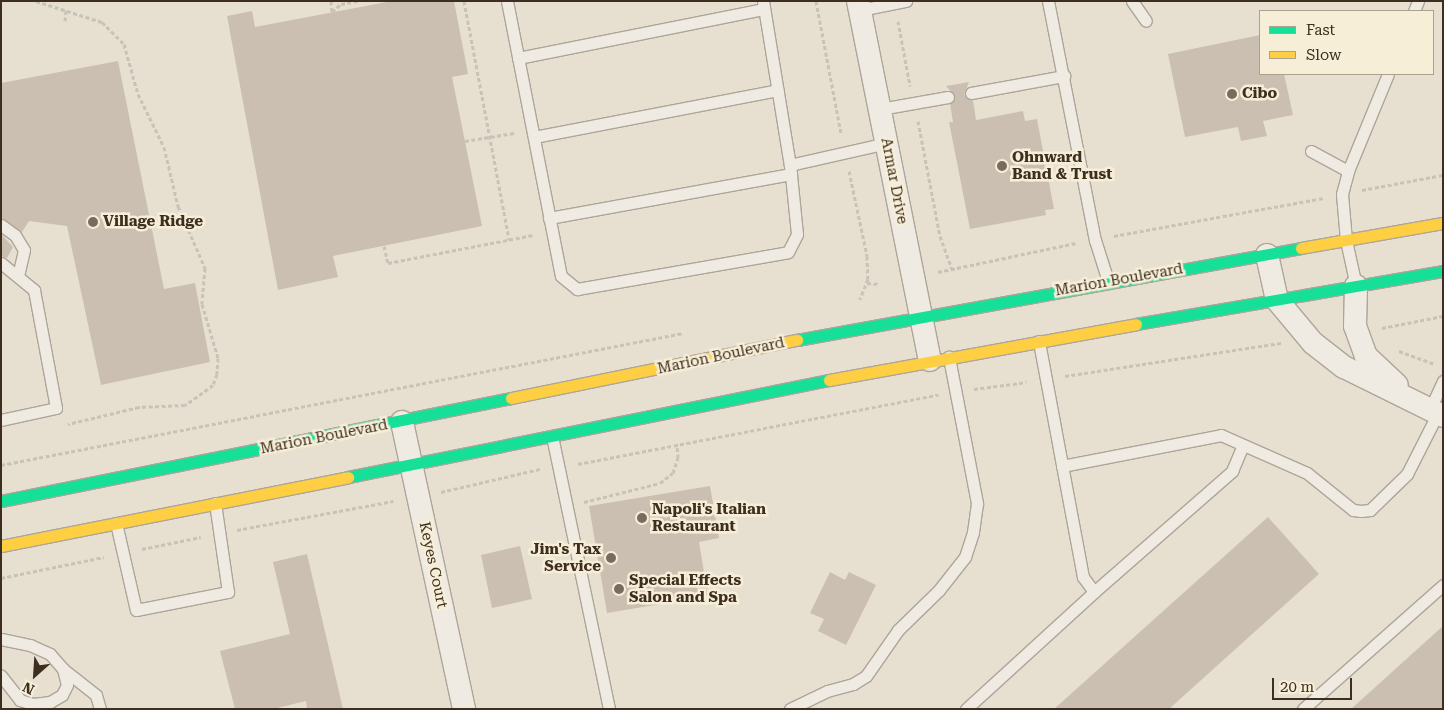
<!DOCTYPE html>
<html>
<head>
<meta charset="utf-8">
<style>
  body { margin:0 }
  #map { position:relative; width:1444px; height:710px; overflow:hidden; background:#e7e0d1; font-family:"Roboto Serif",serif }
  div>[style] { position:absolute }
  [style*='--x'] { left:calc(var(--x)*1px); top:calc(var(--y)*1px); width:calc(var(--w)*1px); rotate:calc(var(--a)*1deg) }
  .building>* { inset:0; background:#cbbfb2 }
  .path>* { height:3px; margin-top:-1.5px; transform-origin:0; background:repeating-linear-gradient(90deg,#c8c2b9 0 4px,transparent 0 6.5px) }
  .roads { filter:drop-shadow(1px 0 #ada599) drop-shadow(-1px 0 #ada599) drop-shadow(0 1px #ada599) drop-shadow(0 -1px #ada599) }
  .lane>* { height:11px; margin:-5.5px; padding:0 5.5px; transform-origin:5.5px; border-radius:5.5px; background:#efebe3 }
  .street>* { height:22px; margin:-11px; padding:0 11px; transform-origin:11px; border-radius:11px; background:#efebe3 }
  .fast>* { height:11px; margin:-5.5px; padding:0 5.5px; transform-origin:5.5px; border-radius:5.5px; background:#16e098 }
  .slow>* { height:11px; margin:-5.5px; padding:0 5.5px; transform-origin:5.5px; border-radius:5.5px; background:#ffcf43 }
  .dots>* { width:14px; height:14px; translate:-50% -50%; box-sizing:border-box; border:2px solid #f7eed8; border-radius:50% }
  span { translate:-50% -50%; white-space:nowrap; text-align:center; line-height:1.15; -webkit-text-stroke:5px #f7eed8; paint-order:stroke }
  .poi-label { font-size:15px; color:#3d2e20; font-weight:700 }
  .left { translate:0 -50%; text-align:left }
  .right { translate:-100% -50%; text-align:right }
  .street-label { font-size:15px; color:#3d2e20 }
  .frame { position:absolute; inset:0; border:2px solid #3d2e20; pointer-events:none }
  .legend { position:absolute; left:1259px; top:10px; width:175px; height:65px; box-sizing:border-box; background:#f7eed8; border:1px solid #ada18e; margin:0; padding:6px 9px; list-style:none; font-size:15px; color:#3d2e20 }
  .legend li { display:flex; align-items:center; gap:10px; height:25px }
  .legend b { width:25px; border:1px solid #ada18e }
  .north { position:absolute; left:10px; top:650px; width:50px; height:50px; -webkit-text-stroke:4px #f7eed8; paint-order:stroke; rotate:206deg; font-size:14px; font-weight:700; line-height:20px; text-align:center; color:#3d2e20 }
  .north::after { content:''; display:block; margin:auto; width:18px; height:22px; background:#3d2e20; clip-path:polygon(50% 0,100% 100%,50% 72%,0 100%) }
  .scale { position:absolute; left:1272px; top:678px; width:80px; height:22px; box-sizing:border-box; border:2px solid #3d2e20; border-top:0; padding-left:6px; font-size:15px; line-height:18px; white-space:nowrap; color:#3d2e20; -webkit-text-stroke:4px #f7eed8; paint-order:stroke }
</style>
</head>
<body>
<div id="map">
  <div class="building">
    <div style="clip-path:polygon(392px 1px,454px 1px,468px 74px,452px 77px,482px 226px,333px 256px,338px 277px,278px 290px,227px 16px,252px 11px,255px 27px)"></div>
    <div style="clip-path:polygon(1260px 35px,1260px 74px,1284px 74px,1293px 115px,1263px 121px,1267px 136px,1241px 141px,1238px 127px,1185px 137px,1168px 54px)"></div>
    <div style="clip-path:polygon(118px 61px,164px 289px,195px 283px,210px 362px,101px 385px,67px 226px,29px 221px,22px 232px,1px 218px,1px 83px)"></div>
    <div style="clip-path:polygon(969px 82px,964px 95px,973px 100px,976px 120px,1023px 111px,1025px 121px,1037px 119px,1054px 209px,1045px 210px,1046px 215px,970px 229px,949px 122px,953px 122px,950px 104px,955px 96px,946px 86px)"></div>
    <div style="clip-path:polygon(1px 234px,13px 247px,7px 258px,1px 256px)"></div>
    <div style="clip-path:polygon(710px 486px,719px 538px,699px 542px,708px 596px,607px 613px,589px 506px)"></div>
    <div style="clip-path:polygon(1268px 517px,1319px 574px,1169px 709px,1054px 709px)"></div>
    <div style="clip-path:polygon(520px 546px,532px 599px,492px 608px,481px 555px)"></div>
    <div style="clip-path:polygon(307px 554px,343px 709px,307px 709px,306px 701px,273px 709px,235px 709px,220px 651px,290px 634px,273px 562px)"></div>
    <div style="clip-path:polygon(830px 572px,845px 580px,849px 572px,876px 585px,846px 645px,818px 631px,824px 619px,810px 613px)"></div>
    <div style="clip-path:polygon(1443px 626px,1443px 709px,1351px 709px)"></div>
  </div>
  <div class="path">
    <div style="--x:36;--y:1;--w:69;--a:17.7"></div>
    <div style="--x:102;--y:22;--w:31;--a:45"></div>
    <div style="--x:124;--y:44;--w:52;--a:74.4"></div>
    <div style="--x:138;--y:94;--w:59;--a:63.9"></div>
    <div style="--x:164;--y:147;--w:61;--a:76.7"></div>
    <div style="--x:178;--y:206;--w:68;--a:66.5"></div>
    <div style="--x:205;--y:268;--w:36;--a:95"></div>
    <div style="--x:202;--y:304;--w:56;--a:73.5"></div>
    <div style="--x:218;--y:358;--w:16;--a:94"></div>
    <div style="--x:217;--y:374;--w:12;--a:110"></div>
    <div style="--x:213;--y:385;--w:34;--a:144"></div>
    <div style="--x:185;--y:405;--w:46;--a:177.5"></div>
    <div style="--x:139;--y:407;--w:73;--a:166.5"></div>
    <div style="--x:331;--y:1;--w:11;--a:85"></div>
    <div style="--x:464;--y:1;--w:243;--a:79.3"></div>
    <div style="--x:816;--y:1;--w:134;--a:79.3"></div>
    <div style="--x:332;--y:12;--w:12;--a:-42"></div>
    <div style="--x:341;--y:4;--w:17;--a:-10"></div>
    <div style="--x:65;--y:21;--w:11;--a:-85"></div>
    <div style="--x:898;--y:21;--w:66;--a:79.5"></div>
    <div style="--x:918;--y:121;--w:117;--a:79.2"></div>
    <div style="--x:940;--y:236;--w:35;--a:70"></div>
    <div style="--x:465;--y:141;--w:50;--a:-9.3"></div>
    <div style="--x:849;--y:171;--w:87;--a:78"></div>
    <div style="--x:867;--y:256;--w:23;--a:88"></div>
    <div style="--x:868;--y:279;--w:22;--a:112"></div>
    <div style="--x:1362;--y:190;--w:82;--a:-10.5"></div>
    <div style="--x:1114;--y:236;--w:213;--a:-10.3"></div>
    <div style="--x:384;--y:246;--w:17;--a:77"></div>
    <div style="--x:388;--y:263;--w:149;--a:-10.9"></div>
    <div style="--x:938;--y:272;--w:141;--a:-11.9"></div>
    <div style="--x:867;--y:283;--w:12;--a:5"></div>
    <div style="--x:1382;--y:328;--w:62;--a:-11.1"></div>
    <div style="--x:1399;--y:351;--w:38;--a:20"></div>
    <div style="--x:1065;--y:376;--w:219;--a:-8.7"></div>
    <div style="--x:974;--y:389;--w:53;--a:-7.5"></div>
    <div style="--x:578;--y:464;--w:367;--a:-10.9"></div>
    <div style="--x:1;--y:465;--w:695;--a:-10.95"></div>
    <div style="--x:441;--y:492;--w:102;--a:-13.1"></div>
    <div style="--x:584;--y:502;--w:78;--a:-14"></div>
    <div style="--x:660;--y:483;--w:16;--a:-38"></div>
    <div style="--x:673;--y:473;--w:16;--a:-72"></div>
    <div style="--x:678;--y:458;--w:14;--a:-94"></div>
    <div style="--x:237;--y:530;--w:159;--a:-10.5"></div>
    <div style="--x:142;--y:549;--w:60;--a:-11.5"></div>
    <div style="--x:1;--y:578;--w:105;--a:-11.5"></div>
  </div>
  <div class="roads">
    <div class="lane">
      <div style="--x:507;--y:1;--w:280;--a:78.9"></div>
      <div style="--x:561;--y:276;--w:21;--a:39"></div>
      <div style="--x:577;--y:289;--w:214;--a:-9.9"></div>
      <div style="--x:788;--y:252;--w:20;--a:-63"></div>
      <div style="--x:797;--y:234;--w:69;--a:-95.8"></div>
      <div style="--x:763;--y:1;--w:166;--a:80.7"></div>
      <div style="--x:790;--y:165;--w:99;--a:-12.8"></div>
      <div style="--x:1048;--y:1;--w:244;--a:78.9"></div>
      <div style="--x:1095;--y:240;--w:43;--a:72.4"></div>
      <div style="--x:1132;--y:1;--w:24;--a:55"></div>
      <div style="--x:860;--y:10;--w:47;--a:-11.1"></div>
      <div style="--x:1414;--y:11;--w:11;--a:-68"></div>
      <div style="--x:518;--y:58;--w:251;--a:-11.3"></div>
      <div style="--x:971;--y:93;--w:95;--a:-10.4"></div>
      <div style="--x:880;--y:109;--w:69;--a:-10"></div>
      <div style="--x:534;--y:137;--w:248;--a:-10.9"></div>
      <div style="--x:1311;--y:151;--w:42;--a:28.4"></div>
      <div style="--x:549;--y:218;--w:246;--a:-10.3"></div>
      <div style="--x:1;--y:225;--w:17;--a:36"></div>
      <div style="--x:15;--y:235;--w:17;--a:59"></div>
      <div style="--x:24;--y:250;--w:27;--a:103"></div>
      <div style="--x:1;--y:263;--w:43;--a:39.3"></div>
      <div style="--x:34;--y:290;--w:120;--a:79.4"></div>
      <div style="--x:56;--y:408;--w:56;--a:167.7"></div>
      <div style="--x:1356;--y:286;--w:47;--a:-102.3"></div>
      <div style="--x:1346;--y:240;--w:46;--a:-95"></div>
      <div style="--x:1342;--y:194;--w:24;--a:-75"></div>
      <div style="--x:1348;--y:171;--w:105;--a:-67.6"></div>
      <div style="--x:1430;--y:409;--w:31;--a:-65"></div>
      <div style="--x:552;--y:436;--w:279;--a:78.2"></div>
      <div style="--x:1062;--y:466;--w:162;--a:-11"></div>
      <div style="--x:1221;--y:435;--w:94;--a:23.8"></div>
      <div style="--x:1307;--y:473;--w:59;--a:38.8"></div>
      <div style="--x:1353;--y:510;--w:8;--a:7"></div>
      <div style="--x:1361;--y:511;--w:9;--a:-6"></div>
      <div style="--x:1370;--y:510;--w:52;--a:-44.2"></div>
      <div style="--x:1407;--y:474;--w:68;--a:-63.1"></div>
      <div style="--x:116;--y:523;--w:89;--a:77.1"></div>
      <div style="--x:136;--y:610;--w:94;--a:-11.1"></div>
      <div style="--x:228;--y:592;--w:90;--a:-98.3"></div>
      <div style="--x:1094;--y:592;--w:184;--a:-41.2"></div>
      <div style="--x:1232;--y:471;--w:28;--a:-67"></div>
      <div style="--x:1;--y:639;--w:30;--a:12"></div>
      <div style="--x:30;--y:645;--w:22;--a:24"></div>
      <div style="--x:50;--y:654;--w:20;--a:49"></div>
      <div style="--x:63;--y:669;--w:16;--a:76"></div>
      <div style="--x:67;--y:685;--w:11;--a:117"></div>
      <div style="--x:62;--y:695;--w:14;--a:150"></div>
      <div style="--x:50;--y:702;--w:17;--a:173"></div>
      <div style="--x:33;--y:704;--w:14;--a:-163"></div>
      <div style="--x:20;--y:700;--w:31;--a:-128"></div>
      <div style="--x:63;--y:669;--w:42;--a:38.2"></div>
      <div style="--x:96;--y:695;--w:15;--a:74"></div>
      <div style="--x:790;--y:709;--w:41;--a:-25.9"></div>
      <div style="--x:827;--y:691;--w:27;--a:-15"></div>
      <div style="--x:853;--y:684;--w:15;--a:-32"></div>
      <div style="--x:866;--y:676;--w:56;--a:-55.2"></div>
      <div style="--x:898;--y:630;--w:57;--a:-44.3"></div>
      <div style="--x:939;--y:590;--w:42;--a:-51.8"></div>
      <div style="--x:965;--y:557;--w:26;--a:-72"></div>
      <div style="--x:973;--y:532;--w:29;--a:-82"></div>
      <div style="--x:977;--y:503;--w:149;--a:-100.9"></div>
      <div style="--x:966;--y:709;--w:173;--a:-42.4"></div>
      <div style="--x:1094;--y:592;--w:19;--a:-126"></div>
      <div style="--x:1083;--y:577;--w:240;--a:-100.6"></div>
      <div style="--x:1303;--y:709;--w:187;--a:-41.5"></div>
    </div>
    <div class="street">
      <div style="--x:858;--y:1;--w:366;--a:78.7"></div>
      <div style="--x:1267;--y:255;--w:46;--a:77.5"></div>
      <div style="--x:1277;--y:300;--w:56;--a:50.1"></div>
      <div style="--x:1313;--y:343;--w:39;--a:38"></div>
      <div style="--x:1344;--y:367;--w:110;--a:26.3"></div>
      <div style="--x:1356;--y:286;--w:40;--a:91.4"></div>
      <div style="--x:1355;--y:326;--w:32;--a:70"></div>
      <div style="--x:1366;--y:356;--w:42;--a:43.1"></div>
      <div style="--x:402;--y:422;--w:294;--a:77.8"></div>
    </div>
    <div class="fast">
      <div style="--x:1136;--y:324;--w:312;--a:-9.8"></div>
      <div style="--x:797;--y:340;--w:512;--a:-10.34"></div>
      <div style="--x:348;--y:477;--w:491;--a:-11.4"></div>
      <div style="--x:1;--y:501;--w:520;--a:-11.42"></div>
    </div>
    <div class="slow">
      <div style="--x:1301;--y:248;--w:144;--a:-10"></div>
      <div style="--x:829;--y:380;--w:312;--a:-10.3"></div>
      <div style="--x:511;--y:398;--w:292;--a:-11.5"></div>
      <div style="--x:1;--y:546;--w:354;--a:-11.2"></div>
    </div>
  </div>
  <div class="dots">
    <div style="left:1232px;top:94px;background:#786c5e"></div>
    <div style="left:1002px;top:166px;background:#786c5e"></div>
    <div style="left:93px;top:222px;background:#786c5e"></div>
    <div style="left:642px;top:518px;background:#786c5e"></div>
    <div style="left:611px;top:558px;background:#786c5e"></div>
    <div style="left:619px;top:589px;background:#786c5e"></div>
  </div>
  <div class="poi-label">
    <span class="left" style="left:1242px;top:94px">Cibo</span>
    <span class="left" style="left:1012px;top:166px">Ohnward<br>Band &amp; Trust</span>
    <span class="left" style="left:103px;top:222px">Village Ridge</span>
    <span class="left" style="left:652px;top:518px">Napoli's Italian<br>Restaurant</span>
    <span class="right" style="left:601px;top:558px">Jim's Tax<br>Service</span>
    <span class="left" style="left:629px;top:589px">Special Effects<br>Salon and Spa</span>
  </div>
  <div class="street-label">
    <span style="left:894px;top:181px;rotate:79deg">Armar Drive</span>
    <span style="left:1119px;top:280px;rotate:-10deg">Marion Boulevard</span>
    <span style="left:721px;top:356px;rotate:-12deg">Marion Boulevard</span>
    <span style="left:324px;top:437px;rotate:-11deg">Marion Boulevard</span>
    <span style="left:433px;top:565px;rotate:78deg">Keyes Court</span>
  </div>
  <div class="frame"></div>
  <ul class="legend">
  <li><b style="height:6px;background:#16e098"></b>Fast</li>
  <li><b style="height:6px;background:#ffcf43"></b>Slow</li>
  </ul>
  <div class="north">N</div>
  <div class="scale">20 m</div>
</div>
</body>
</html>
